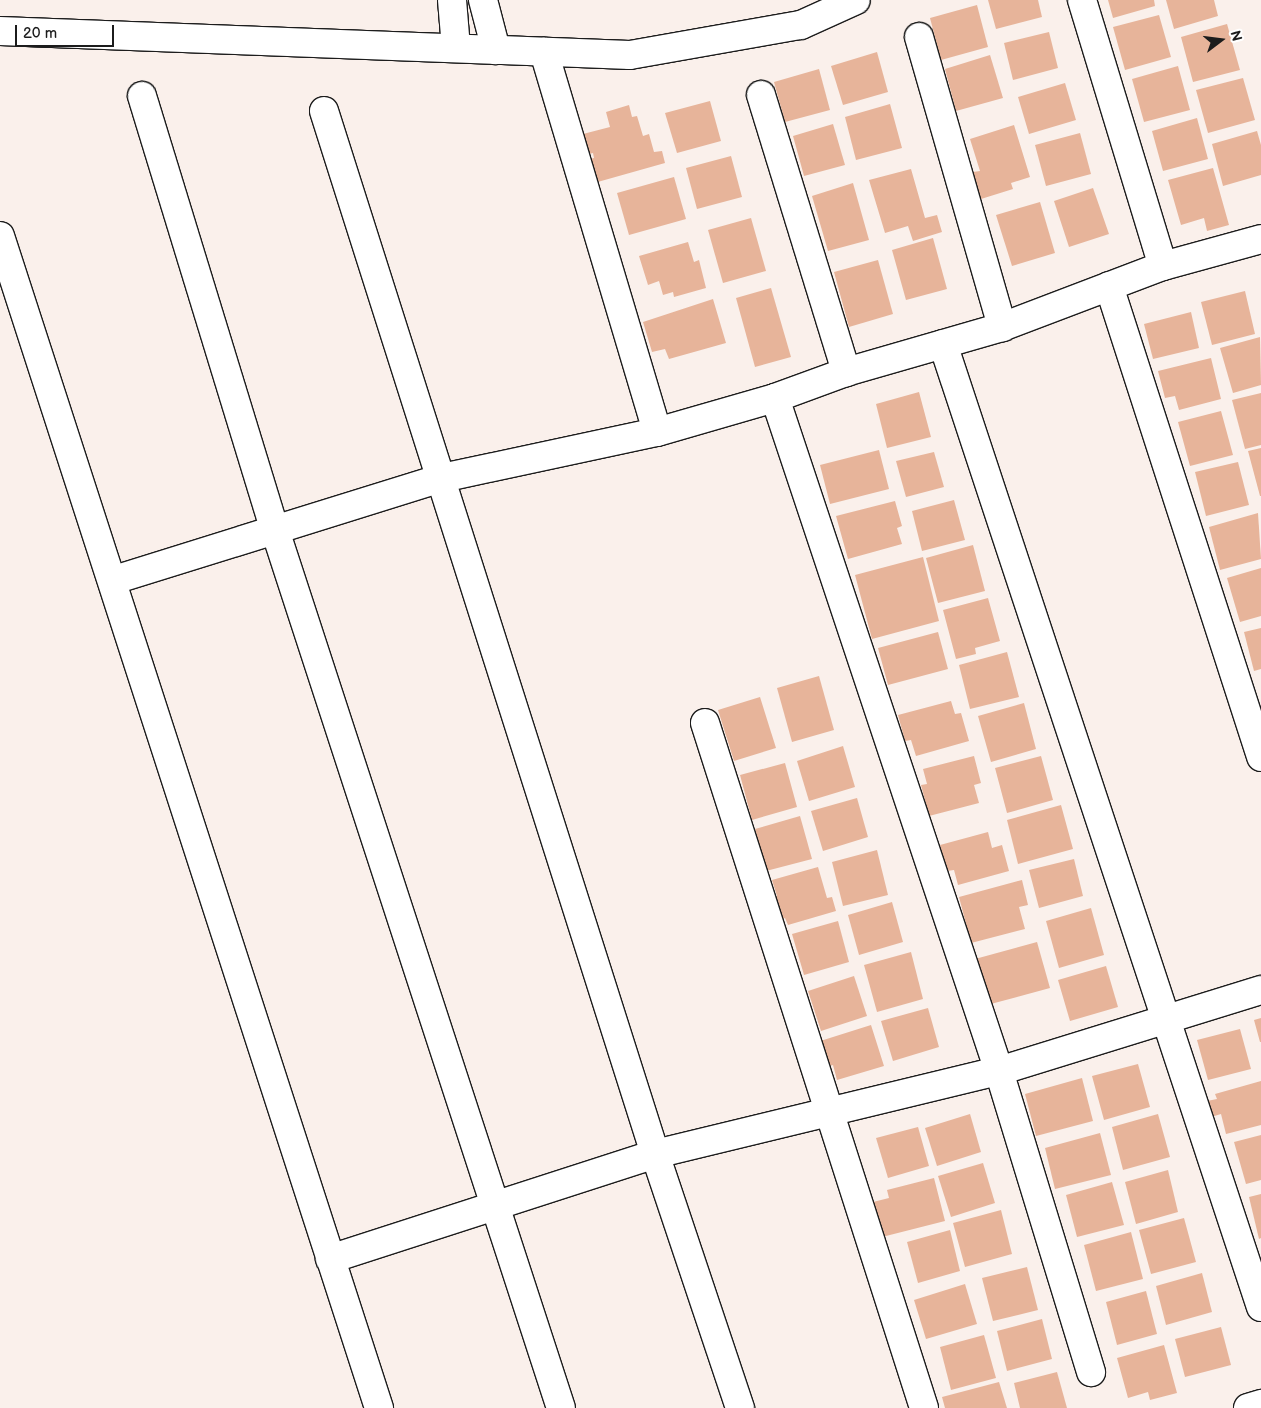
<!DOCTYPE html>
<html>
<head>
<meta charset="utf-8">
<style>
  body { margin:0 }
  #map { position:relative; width:1261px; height:1408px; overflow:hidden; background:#faf0eb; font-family:"Balsamiq Sans",sans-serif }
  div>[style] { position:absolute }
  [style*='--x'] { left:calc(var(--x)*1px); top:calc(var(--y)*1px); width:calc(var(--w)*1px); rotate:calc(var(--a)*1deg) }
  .building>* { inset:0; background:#e7b49a }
  .roads { filter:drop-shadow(1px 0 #1c1c1c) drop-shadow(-1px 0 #1c1c1c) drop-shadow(0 1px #1c1c1c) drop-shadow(0 -1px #1c1c1c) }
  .minor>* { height:28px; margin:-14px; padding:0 14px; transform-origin:14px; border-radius:14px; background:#fff }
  span { translate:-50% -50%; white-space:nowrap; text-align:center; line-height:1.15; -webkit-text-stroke:4.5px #fff; paint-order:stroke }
  .north { position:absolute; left:1196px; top:15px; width:50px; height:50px; -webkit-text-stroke:4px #fff; paint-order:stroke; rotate:75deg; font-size:14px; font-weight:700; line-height:20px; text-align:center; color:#1c1c1c }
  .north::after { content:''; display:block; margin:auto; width:18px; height:22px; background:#1c1c1c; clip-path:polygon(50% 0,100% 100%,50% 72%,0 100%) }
  .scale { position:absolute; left:15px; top:25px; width:99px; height:22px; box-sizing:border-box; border:2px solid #1c1c1c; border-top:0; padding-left:6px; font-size:15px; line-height:18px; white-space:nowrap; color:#1c1c1c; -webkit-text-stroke:4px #fff; paint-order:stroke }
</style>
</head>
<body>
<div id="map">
  <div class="building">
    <div style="clip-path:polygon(988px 0,1038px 0,1042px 17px,996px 29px)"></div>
    <div style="clip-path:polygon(1108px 0,1154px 0,1155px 6px,1113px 18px)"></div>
    <div style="clip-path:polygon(1166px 0,1214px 0,1218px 16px,1174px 29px)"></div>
    <div style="clip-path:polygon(977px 5px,988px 47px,941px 60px,930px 18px)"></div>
    <div style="clip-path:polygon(1159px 15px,1171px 57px,1125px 70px,1113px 27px)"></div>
    <div style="clip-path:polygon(1227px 24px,1240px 70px,1193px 82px,1181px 37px)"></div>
    <div style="clip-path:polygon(1049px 32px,1058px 68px,1013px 80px,1004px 43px)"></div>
    <div style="clip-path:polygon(877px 52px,888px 92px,843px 105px,831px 66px)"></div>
    <div style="clip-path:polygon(990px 55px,1003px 98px,956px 111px,945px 69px)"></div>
    <div style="clip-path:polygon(1178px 66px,1190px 110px,1144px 122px,1132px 79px)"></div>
    <div style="clip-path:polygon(819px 69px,830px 110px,785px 122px,774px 82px)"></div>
    <div style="clip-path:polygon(1243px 78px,1255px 120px,1208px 133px,1196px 90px)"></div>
    <div style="clip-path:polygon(1065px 83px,1076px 120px,1029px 134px,1018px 97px)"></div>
    <div style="clip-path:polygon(710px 101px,721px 141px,677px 153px,665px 113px)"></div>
    <div style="clip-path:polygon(890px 104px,902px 148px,856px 160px,845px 117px)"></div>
    <div style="clip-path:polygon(629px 105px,632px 117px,637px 116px,643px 136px,649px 134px,654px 152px,662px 151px,665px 163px,587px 185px,580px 162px,594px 158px,593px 153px,589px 154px,583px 134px,610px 127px,606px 112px)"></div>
    <div style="clip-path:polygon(1197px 118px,1208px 159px,1163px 171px,1152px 131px)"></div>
    <div style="clip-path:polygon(833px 124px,845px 165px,804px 176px,793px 136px)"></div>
    <div style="clip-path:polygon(1014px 125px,1030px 177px,1011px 183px,1013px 189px,981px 199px,973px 172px,980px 171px,970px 139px)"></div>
    <div style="clip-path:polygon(1257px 131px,1261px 145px,1261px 175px,1223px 186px,1212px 144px)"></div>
    <div style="clip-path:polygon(1080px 133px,1091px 174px,1046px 186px,1035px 145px)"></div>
    <div style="clip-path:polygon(731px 156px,742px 197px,697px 209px,686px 168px)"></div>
    <div style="clip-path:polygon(1213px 168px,1229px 225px,1207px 231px,1204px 218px,1181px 225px,1168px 180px)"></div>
    <div style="clip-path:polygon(911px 169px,925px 218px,937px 215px,942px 232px,913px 241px,908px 226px,885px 233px,869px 180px)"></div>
    <div style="clip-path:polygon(674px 177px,686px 219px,629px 235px,617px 193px)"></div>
    <div style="clip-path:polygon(853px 183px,869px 240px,828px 251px,812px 196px)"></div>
    <div style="clip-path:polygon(1093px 188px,1109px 234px,1069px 247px,1054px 201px)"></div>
    <div style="clip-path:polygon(1040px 202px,1055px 253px,1012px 266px,996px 215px)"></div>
    <div style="clip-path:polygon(751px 218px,766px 271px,723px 283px,708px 230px)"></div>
    <div style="clip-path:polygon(933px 238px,947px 289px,906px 300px,892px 250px)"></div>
    <div style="clip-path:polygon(688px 242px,694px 262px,699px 260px,706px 288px,674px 297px,673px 292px,663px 295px,659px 281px,648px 285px,639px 256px)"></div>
    <div style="clip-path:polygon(878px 260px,893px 314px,849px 327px,834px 272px)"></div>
    <div style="clip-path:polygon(771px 288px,791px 357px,755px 367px,736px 298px)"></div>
    <div style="clip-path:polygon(1245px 291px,1255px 334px,1212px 345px,1201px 302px)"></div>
    <div style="clip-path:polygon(713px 299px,726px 343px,669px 359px,665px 349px,652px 352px,643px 322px)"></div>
    <div style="clip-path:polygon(1191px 312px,1199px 348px,1153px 359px,1144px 324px)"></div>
    <div style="clip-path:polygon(1260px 337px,1261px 385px,1233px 393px,1220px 348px)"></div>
    <div style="clip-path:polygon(1211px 358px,1221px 399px,1179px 410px,1175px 396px,1165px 398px,1158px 371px)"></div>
    <div style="clip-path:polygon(919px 392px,931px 437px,887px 448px,876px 404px)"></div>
    <div style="clip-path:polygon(1261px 393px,1261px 445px,1245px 449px,1232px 400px)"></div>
    <div style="clip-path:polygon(1221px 411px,1233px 455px,1190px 466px,1178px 422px)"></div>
    <div style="clip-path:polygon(1261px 448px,1261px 496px,1260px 496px,1248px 451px)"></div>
    <div style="clip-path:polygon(879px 450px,889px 489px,830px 504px,820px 465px)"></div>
    <div style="clip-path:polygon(934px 452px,944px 487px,906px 497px,896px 461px)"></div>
    <div style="clip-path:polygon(1238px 462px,1249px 505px,1206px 516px,1195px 472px)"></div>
    <div style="clip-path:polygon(954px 500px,965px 540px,922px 551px,912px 511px)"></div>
    <div style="clip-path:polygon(895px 501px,902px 526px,897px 528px,902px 544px,848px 559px,836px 516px)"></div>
    <div style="clip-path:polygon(1258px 513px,1261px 559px,1220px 570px,1209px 527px)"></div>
    <div style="clip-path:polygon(973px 545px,985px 591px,938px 603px,926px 558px)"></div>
    <div style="clip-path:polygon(923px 557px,939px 621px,872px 639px,855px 575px)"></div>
    <div style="clip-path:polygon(1261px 568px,1261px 616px,1240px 622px,1227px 578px)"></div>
    <div style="clip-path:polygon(988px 598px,1000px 641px,975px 648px,976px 654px,956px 659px,943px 610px)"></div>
    <div style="clip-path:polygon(1261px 628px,1261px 669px,1254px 671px,1244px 632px)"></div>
    <div style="clip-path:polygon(938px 632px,948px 669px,888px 685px,878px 648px)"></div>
    <div style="clip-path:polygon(1007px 652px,1019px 697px,970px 709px,959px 665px)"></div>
    <div style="clip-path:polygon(819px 676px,834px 730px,792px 742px,777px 688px)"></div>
    <div style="clip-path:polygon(760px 697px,776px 748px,734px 761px,718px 710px)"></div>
    <div style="clip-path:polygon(951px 701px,955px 714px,961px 713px,969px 741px,916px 756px,911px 740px,905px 741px,898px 715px)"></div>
    <div style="clip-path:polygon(1024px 703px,1036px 749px,991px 762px,978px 716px)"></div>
    <div style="clip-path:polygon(843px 746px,855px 787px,809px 801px,797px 761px)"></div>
    <div style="clip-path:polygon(974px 756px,981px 783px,974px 785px,979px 803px,929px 816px,921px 785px,927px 784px,923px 769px)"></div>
    <div style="clip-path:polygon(1041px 756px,1053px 800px,1007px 813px,995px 768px)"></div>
    <div style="clip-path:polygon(785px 763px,797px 807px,752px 820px,740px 775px)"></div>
    <div style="clip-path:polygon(857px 798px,868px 837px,823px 851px,811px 811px)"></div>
    <div style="clip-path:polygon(1061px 805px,1073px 849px,1018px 864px,1007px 820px)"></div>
    <div style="clip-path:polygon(800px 816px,812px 859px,766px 871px,755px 829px)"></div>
    <div style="clip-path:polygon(988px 832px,992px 848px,1002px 845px,1009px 871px,958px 885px,954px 870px,947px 871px,940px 845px)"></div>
    <div style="clip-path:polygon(877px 850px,888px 895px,843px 906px,832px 862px)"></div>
    <div style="clip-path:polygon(1074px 859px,1083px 896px,1039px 908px,1029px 870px)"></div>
    <div style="clip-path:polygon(818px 867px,827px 898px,832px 897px,836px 911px,788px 925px,785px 918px,772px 922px,765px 899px,777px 896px,772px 880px)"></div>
    <div style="clip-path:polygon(1022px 880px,1028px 905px,1019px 907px,1025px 929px,971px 943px,959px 897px)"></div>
    <div style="clip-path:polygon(892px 902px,903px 942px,859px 955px,848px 915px)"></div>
    <div style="clip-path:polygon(1091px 908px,1104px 955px,1059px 968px,1046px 921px)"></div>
    <div style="clip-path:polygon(838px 921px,849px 962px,804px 975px,792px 934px)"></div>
    <div style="clip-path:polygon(1037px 942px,1050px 988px,987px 1005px,975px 959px)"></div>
    <div style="clip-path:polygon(911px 952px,923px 999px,877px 1012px,864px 965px)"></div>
    <div style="clip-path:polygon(1106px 966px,1118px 1007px,1070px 1021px,1058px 980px)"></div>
    <div style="clip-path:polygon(854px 976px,867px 1016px,821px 1031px,808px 991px)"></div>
    <div style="clip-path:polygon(928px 1008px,939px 1047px,893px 1061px,881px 1021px)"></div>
    <div style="clip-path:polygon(1261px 1018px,1261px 1042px,1260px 1042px,1254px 1020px)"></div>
    <div style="clip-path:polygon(871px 1025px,884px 1066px,837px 1080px,833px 1065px,822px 1068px,814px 1043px)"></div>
    <div style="clip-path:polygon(1240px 1029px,1251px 1069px,1208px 1080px,1197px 1040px)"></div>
    <div style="clip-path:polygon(1138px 1064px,1150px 1107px,1104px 1120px,1092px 1076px)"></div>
    <div style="clip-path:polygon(1082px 1078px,1093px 1121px,1036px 1136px,1025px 1094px)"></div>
    <div style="clip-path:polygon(1261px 1081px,1261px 1125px,1226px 1134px,1221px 1114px,1211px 1117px,1207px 1101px,1217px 1099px,1215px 1094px)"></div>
    <div style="clip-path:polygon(970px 1114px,981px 1152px,937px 1166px,925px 1128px)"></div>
    <div style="clip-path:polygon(1158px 1114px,1170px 1157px,1123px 1170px,1112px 1127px)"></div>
    <div style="clip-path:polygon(918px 1127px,929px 1166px,888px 1178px,876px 1138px)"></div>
    <div style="clip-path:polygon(1100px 1133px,1111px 1175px,1055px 1189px,1045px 1148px)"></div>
    <div style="clip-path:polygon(1261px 1135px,1261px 1180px,1246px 1184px,1234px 1142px)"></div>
    <div style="clip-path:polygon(983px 1163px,995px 1203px,951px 1217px,938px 1176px)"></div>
    <div style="clip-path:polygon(1168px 1170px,1178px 1212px,1136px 1224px,1125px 1182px)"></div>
    <div style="clip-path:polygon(934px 1178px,945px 1221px,882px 1237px,873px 1202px,889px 1198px,887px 1190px)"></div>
    <div style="clip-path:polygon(1112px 1182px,1124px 1225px,1077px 1237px,1066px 1195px)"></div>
    <div style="clip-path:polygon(1261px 1194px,1261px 1238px,1259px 1239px,1249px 1197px)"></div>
    <div style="clip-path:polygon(1001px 1210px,1012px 1254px,965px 1267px,953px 1223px)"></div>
    <div style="clip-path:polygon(1184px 1218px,1196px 1262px,1151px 1274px,1139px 1230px)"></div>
    <div style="clip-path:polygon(950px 1230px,960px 1271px,918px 1283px,907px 1242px)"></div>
    <div style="clip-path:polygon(1131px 1232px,1143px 1279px,1096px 1291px,1084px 1245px)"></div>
    <div style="clip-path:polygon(1027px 1267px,1038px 1310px,993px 1321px,982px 1278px)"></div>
    <div style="clip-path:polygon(1202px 1273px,1212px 1312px,1166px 1325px,1156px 1286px)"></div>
    <div style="clip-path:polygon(965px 1284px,977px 1324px,926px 1339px,914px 1300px)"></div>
    <div style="clip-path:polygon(1146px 1291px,1157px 1334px,1117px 1345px,1106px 1302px)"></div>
    <div style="clip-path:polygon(1042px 1319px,1052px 1359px,1007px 1371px,997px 1331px)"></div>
    <div style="clip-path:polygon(1221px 1327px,1231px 1365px,1185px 1377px,1175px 1339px)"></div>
    <div style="clip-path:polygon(984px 1335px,996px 1378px,951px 1390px,940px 1347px)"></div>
    <div style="clip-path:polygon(1164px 1345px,1177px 1393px,1150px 1400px,1148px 1392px,1128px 1398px,1117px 1358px)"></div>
    <div style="clip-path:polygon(1057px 1372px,1067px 1408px,1020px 1408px,1014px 1383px)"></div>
    <div style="clip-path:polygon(999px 1382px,1007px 1408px,945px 1408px,942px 1397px)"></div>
  </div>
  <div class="roads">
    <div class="minor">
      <div style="--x:452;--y:0;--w:48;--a:85.2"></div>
      <div style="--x:483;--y:0;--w:52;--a:75.4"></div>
      <div style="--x:1082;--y:0;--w:278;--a:73.1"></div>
      <div style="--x:0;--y:31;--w:630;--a:2.18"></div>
      <div style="--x:630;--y:55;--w:174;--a:-10"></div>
      <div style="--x:801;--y:25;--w:60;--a:-24.4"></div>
      <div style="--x:919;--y:37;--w:302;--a:74"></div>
      <div style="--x:544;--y:52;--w:396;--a:73.4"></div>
      <div style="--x:761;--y:95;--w:290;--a:72.9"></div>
      <div style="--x:142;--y:96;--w:454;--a:73"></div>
      <div style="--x:275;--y:530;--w:923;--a:71.96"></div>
      <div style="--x:324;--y:111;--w:1094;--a:72.39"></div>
      <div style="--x:655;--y:1154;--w:268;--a:71.5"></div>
      <div style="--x:0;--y:236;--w:1232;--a:72.08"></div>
      <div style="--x:1109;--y:286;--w:495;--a:72.1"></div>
      <div style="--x:943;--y:344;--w:1014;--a:71.73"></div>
      <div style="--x:775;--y:398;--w:709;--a:71.59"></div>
      <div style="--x:999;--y:1071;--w:315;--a:73"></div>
      <div style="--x:114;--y:580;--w:343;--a:-17.3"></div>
      <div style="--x:442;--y:478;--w:220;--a:-12.1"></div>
      <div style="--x:657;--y:432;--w:123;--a:-16.1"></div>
      <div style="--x:775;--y:398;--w:76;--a:-20.1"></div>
      <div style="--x:846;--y:372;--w:162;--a:-16.1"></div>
      <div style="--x:1002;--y:327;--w:172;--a:-20.8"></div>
      <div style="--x:1163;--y:266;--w:102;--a:-15.4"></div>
      <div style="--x:705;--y:723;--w:719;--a:72.27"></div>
      <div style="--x:330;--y:1259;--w:342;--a:-17.9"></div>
      <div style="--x:655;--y:1154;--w:354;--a:-13.6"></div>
      <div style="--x:999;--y:1071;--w:274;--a:-17.2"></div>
      <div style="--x:1248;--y:1408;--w:14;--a:-17"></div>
    </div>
  </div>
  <div class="north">N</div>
  <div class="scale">20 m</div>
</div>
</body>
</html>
